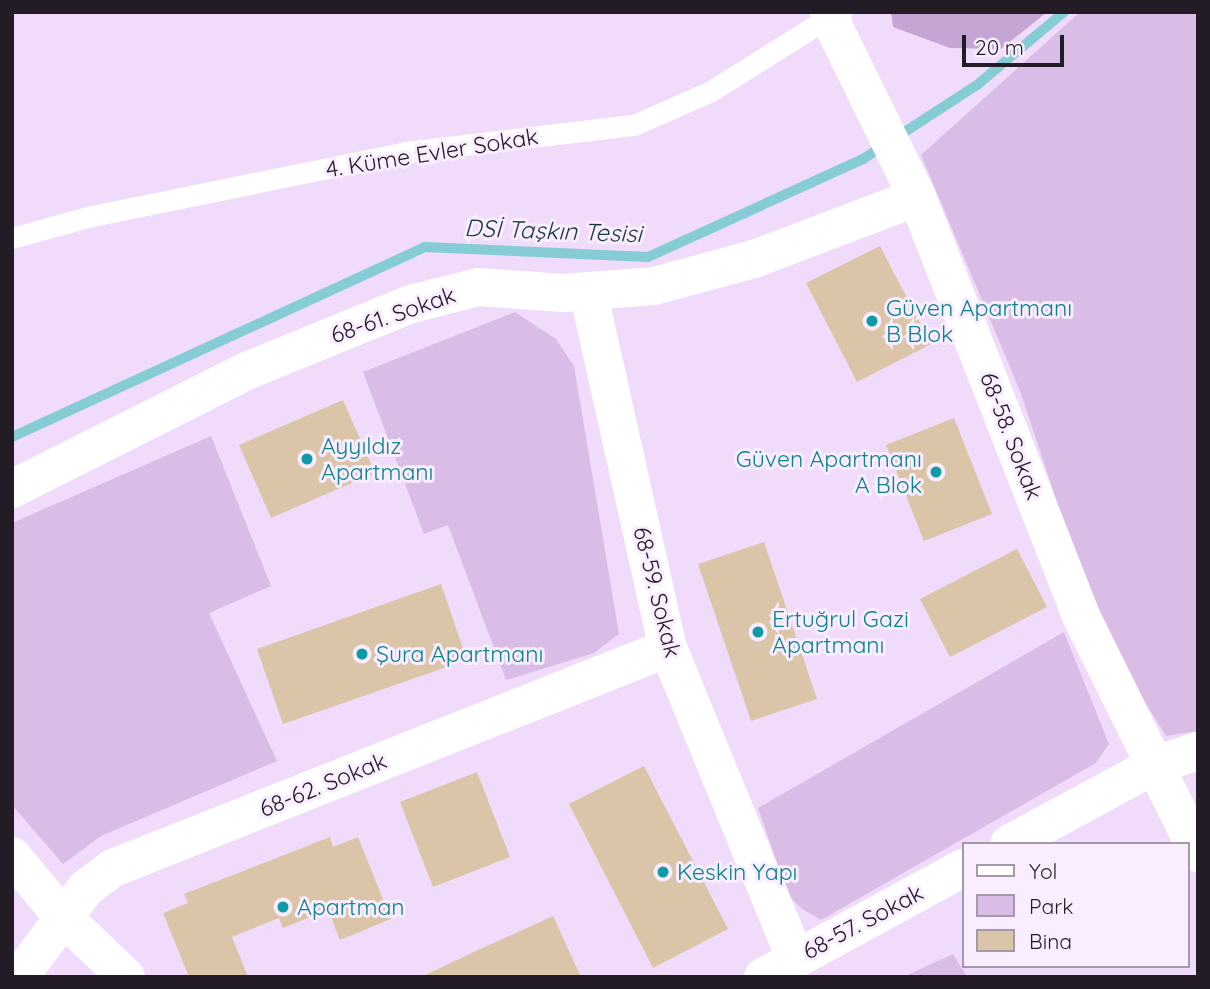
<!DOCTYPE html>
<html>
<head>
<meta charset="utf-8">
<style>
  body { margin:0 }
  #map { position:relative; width:1210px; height:989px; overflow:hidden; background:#f0dcfa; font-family:Quicksand,sans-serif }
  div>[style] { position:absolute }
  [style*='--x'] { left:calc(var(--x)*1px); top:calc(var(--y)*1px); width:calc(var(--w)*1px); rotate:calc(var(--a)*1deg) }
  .green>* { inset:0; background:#d9bde7 }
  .forest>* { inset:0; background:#c4a5d3 }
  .stream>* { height:10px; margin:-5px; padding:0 5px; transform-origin:5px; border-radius:5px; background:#85ccd4 }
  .building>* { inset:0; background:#dbc5a9 }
  .service>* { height:21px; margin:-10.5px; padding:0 10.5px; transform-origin:10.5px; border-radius:10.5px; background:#fff }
  .minor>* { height:38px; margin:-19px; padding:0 19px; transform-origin:19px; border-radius:19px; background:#fff }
  .dots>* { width:19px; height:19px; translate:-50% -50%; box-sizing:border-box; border:4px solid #f9edff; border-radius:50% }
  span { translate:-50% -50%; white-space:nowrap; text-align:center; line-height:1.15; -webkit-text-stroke:6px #f9edff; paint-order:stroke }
  .street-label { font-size:23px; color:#231c26 }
  .culture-label { font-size:23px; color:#0d838f }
  .left { translate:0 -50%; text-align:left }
  .right { translate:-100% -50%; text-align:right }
  .water-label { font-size:24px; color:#193c40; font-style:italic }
  .frame { position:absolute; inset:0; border:14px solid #231c26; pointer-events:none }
  .legend { position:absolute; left:962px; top:842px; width:228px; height:126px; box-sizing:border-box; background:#f9edff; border:2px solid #a399a8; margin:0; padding:9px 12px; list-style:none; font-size:21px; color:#231c26 }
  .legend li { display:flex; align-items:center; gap:14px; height:35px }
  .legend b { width:35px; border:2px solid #a399a8 }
  .scale { position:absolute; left:962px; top:35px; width:102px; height:32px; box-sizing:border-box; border:4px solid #231c26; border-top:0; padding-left:9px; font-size:21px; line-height:24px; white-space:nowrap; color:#231c26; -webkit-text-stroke:5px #f9edff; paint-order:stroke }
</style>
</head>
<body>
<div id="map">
  <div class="green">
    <div style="clip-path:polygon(1080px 12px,1198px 12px,1198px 731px,1166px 736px,1121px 664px,1077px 562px,1020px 391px,921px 155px)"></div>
    <div style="clip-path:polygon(515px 312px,556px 339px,574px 366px,619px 634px,594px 653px,506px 680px,448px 525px,424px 534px,363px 372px)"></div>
    <div style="clip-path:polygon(211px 436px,271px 586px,209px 613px,277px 761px,101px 836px,63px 864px,12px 805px,12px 523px)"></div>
    <div style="clip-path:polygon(1064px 632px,1109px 744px,1096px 763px,821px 920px,802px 909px,788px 895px,758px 808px)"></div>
    <div style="clip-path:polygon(953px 954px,967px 977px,903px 977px)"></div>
  </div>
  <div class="forest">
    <div style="clip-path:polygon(891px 12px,1047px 12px,1001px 49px,950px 48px,893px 27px)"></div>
  </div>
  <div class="stream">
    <div style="--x:12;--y:437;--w:455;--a:-24.7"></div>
    <div style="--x:425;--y:247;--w:223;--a:2.6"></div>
    <div style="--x:648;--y:257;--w:236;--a:-24.5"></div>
    <div style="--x:863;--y:159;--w:136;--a:-33"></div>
    <div style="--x:977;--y:85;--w:114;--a:-40"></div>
  </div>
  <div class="building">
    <div style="clip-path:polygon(880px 246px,931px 344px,857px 382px,806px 283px)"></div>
    <div style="clip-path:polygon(343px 400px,375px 473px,271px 518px,239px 445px)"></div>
    <div style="clip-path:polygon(954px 418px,992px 514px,924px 541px,886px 445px)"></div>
    <div style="clip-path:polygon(764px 542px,817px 699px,751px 721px,698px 564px)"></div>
    <div style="clip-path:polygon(1017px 549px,1047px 607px,950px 657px,920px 599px)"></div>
    <div style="clip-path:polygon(441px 584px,467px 660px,283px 724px,257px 649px)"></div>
    <div style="clip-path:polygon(644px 766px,728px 929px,653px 968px,569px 804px)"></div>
    <div style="clip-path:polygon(477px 772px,510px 857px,433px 887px,400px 802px)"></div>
    <div style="clip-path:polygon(330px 837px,333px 847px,358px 837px,391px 919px,340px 940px,328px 910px,283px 928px,279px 918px,232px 937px,248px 977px,189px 977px,163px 913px,188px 903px,184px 894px)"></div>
    <div style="clip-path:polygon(553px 916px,581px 977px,421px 977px,478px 950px)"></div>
  </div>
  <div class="service">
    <div style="--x:12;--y:238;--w:83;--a:-15.4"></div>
    <div style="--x:92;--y:216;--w:320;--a:-11.5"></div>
    <div style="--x:406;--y:152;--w:230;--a:-6.8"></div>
    <div style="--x:634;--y:125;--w:84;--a:-23.8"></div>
    <div style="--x:711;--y:91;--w:139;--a:-32.1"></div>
  </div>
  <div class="minor">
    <div style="--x:833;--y:12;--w:6;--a:129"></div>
    <div style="--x:829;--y:17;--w:200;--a:63.9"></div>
    <div style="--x:917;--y:197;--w:452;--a:68.6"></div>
    <div style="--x:1082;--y:618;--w:262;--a:63.7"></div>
    <div style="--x:588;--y:291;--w:366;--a:77.4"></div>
    <div style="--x:668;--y:648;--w:335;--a:67.7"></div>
    <div style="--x:12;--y:489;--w:265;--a:-26.7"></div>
    <div style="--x:249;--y:370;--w:175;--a:-22.2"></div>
    <div style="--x:411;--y:304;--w:69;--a:-14.2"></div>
    <div style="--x:478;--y:287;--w:86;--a:4"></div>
    <div style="--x:564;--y:293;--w:90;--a:-4.4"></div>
    <div style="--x:654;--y:286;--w:104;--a:-15.1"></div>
    <div style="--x:754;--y:259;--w:174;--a:-20.8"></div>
    <div style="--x:1009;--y:844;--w:166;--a:-28.4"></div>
    <div style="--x:1155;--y:765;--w:45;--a:-18"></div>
    <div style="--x:12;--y:856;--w:78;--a:50.2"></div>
    <div style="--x:62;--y:916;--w:88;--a:43.6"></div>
    <div style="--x:19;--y:977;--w:110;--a:-53.1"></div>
    <div style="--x:85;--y:889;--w:35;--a:-37"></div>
    <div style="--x:113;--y:868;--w:597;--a:-21.62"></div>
    <div style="--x:763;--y:977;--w:228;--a:-28.6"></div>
  </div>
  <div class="dots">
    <div style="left:872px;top:321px;background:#0f9aa8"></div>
    <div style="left:307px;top:459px;background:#0f9aa8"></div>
    <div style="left:936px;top:472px;background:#0f9aa8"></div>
    <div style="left:758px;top:632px;background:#0f9aa8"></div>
    <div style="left:362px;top:654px;background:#0f9aa8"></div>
    <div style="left:663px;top:872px;background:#0f9aa8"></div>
    <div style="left:283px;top:907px;background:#0f9aa8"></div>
  </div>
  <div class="street-label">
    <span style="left:432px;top:153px;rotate:-9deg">4. Küme Evler Sokak</span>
    <span style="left:393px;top:315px;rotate:-19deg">68-61. Sokak</span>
    <span style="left:1011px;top:436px;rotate:69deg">68-58. Sokak</span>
    <span style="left:657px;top:592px;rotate:76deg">68-59. Sokak</span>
    <span style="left:323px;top:785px;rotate:-22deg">68-62. Sokak</span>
    <span style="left:863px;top:922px;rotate:-28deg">68-57. Sokak</span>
  </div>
  <div class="culture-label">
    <span class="left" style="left:886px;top:321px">Güven Apartmanı<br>B Blok</span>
    <span class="left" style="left:321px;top:459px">Ayyıldız<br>Apartmanı</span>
    <span class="right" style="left:922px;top:472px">Güven Apartmanı<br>A Blok</span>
    <span class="left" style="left:772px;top:632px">Ertuğrul Gazi<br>Apartmanı</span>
    <span class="left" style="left:376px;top:654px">Şura Apartmanı</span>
    <span class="left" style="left:677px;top:872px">Keskin Yapı</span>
    <span class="left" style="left:297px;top:907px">Apartman</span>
  </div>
  <div class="water-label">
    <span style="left:553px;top:231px;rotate:2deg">DSİ Taşkın Tesisi</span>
  </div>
  <div class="frame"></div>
  <ul class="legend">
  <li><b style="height:9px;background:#fff"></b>Yol</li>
  <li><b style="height:19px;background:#d9bde7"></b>Park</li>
  <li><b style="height:19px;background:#dbc5a9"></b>Bina</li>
  </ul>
  <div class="scale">20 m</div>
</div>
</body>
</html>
